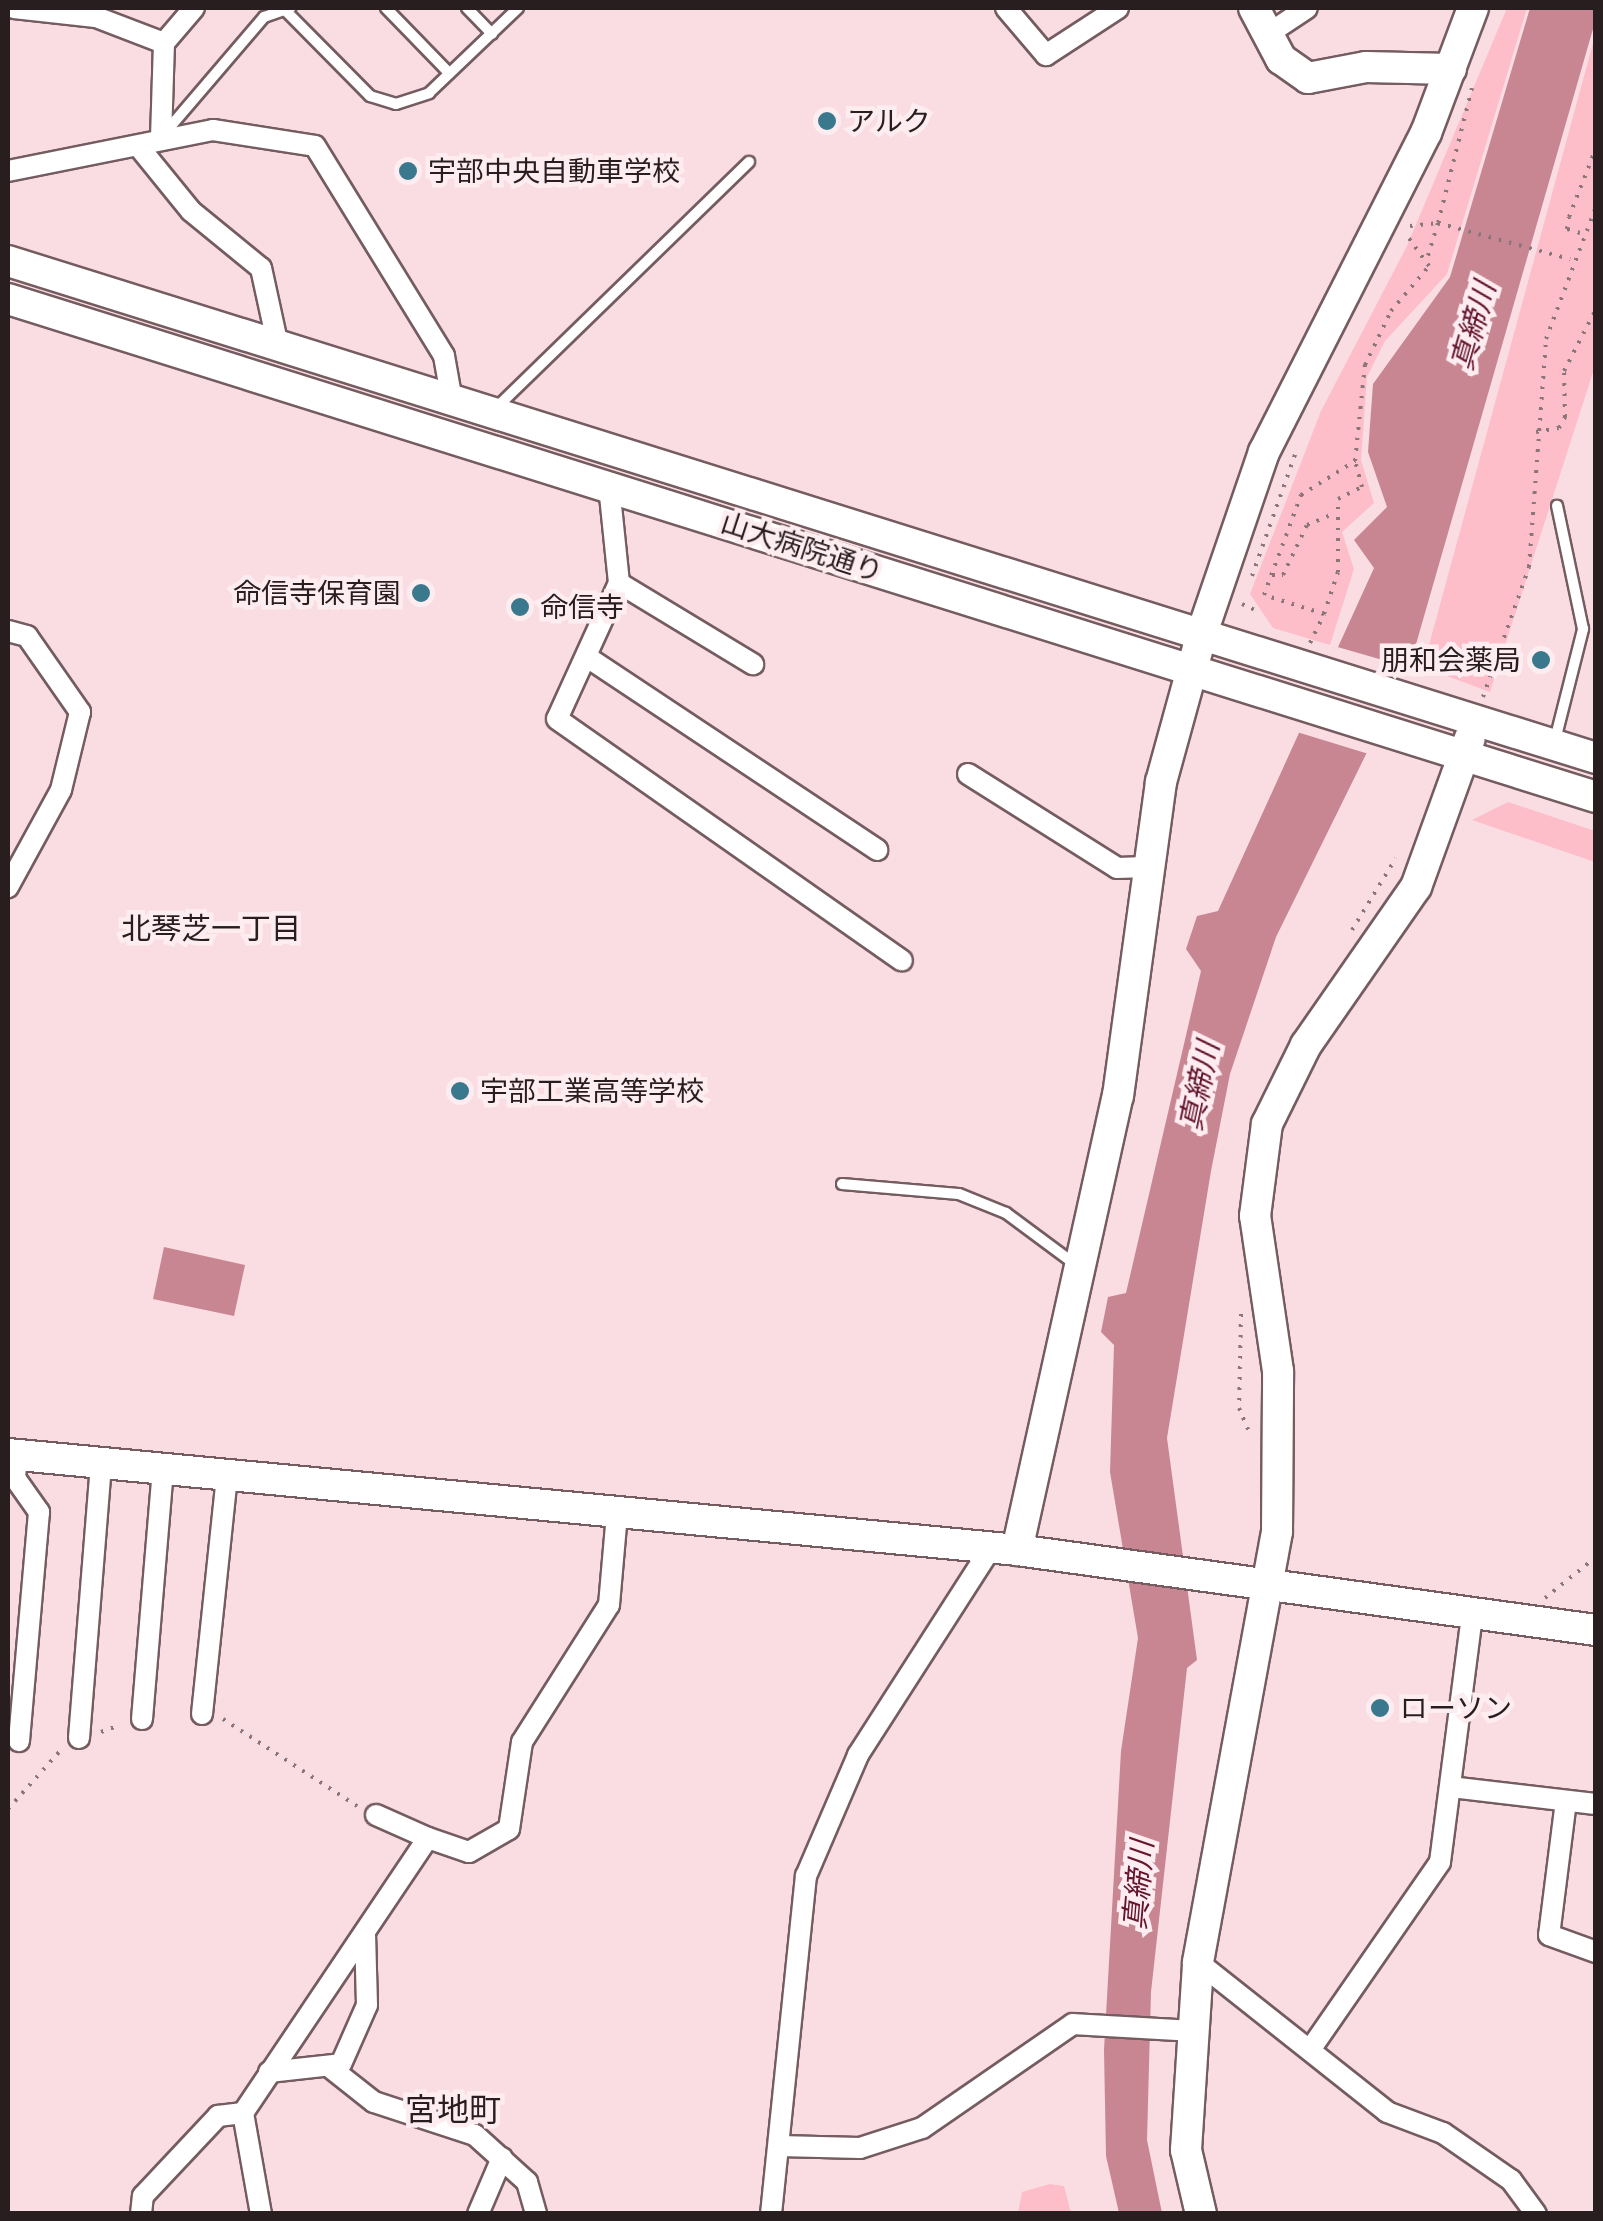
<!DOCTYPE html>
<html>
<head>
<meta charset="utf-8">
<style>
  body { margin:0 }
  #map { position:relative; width:1603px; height:2221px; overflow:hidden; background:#f9dde2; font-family:"Titillium Web","Noto Sans JP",sans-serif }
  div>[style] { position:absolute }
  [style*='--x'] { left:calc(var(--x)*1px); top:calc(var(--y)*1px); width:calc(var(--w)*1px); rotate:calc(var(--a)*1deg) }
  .green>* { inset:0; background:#fdbec9 }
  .water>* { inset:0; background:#c88693 }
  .pier>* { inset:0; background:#f9dde2 }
  .path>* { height:4px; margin-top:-2px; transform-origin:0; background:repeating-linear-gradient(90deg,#887679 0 2.5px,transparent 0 10.5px) }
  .roads { filter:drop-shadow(2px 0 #745c60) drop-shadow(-2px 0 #745c60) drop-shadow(0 2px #745c60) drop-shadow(0 -2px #745c60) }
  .lane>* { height:10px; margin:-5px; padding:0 5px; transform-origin:5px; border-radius:5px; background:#fff }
  .street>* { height:20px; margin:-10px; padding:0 10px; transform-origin:10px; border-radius:10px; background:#fff }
  .secondary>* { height:30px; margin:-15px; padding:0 15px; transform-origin:15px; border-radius:15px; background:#fff }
  .dots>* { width:28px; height:28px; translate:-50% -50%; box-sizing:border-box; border:5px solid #feedf0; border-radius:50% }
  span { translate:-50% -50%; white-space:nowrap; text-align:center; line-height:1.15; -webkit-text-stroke:9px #feedf0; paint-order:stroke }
  .poi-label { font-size:28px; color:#281e20 }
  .left { translate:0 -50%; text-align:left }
  .right { translate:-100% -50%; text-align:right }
  .street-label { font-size:28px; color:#281e20 }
  .water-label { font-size:30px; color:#64152f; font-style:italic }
  .neighbourhood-label { font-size:30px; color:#281e20 }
  .quarter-label { font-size:32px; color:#281e20 }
  .frame { position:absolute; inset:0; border:10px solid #281e20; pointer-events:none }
</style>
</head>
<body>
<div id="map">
  <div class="green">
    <div style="clip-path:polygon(1507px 8px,1527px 8px,1447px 274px,1385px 341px,1367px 377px,1361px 460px,1374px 503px,1342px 532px,1354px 569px,1330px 645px,1273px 628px,1250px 594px,1321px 411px,1407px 246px)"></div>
    <div style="clip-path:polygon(1595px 36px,1595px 366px,1490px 692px,1423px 667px)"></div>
    <div style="clip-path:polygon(1508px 802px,1595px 831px,1595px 862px,1472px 820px)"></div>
    <div style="clip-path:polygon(1050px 2184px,1064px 2186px,1071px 2213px,1018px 2213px,1022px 2192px)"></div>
  </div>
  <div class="water">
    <div style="clip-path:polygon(1530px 8px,1595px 8px,1595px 22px,1410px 665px,1276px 937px,1230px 1074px,1211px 1171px,1167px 1438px,1197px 1660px,1187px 1668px,1151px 1992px,1147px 2140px,1162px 2213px,1119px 2213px,1106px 2156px,1104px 2050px,1121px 1751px,1138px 1638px,1110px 1472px,1114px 1345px,1101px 1332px,1108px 1297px,1126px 1293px,1201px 971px,1186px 949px,1197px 916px,1218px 911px,1374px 568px,1354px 540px,1387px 507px,1368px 452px,1373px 384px,1450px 277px)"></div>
    <div style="clip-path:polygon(164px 1247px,245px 1265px,234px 1316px,153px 1299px)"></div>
  </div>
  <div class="pier">
    <div style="clip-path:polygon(1334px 646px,1414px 669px,1372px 755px,1297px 732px)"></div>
  </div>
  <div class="path">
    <div style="--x:1472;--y:88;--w:139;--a:104.1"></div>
    <div style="--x:1438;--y:223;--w:137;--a:15.3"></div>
    <div style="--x:1410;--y:226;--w:28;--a:-6"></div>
    <div style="--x:1438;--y:223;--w:39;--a:107"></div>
    <div style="--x:1580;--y:233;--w:14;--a:-163"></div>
    <div style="--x:1567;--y:229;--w:12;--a:-81"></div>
    <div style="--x:1569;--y:217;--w:74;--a:-68.6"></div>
    <div style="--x:1536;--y:432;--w:23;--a:-10"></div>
    <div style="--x:1559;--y:428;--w:13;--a:-61"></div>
    <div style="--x:1565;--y:417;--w:46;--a:-91.2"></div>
    <div style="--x:1564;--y:371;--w:70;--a:-62.7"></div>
    <div style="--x:1272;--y:575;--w:11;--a:0"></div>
    <div style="--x:1283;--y:575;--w:55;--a:-64.4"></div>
    <div style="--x:1307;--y:525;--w:28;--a:-23"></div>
    <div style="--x:1252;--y:576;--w:135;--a:-70.5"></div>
    <div style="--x:1242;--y:604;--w:19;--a:25"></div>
    <div style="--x:1324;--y:614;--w:44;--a:-71.6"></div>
    <div style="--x:1338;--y:572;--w:73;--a:-90"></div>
    <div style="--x:1338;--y:499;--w:27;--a:-27"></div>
    <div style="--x:1362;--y:487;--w:27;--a:-105"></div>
    <div style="--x:1310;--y:643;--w:32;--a:-64"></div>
    <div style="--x:1324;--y:614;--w:63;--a:-162.4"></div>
    <div style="--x:1264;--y:595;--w:107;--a:-69.7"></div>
    <div style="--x:1301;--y:495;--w:64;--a:-32.2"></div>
    <div style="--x:1355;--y:461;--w:97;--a:-84.1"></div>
    <div style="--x:1365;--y:365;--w:60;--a:-64.3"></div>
    <div style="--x:1391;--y:311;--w:59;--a:-49.8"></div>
    <div style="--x:1429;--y:266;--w:39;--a:-126"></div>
    <div style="--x:1483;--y:697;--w:138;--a:-70.5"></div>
    <div style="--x:1529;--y:567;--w:229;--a:-85.7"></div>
    <div style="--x:1546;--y:339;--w:141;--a:-69.3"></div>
    <div style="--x:1352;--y:930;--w:84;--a:-58.6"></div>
    <div style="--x:1241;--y:1314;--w:94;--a:91.2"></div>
    <div style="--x:1239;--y:1408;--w:26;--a:67"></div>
    <div style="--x:1545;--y:1598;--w:65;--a:-38.8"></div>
    <div style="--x:223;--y:1719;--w:160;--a:33"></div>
    <div style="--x:101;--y:1732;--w:20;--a:-20"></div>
    <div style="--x:8;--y:1809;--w:79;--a:-48.1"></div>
  </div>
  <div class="roads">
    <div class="lane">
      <div style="--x:283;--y:8;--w:124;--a:45.3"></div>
      <div style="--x:370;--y:96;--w:27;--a:17"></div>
      <div style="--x:396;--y:104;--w:35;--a:-18"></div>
      <div style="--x:429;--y:93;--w:123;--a:-43.7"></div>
      <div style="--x:386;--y:8;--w:91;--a:45.9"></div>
      <div style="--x:467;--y:8;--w:36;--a:46"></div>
      <div style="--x:164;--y:134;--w:154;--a:-49.5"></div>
      <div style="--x:264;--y:17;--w:28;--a:-19"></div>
      <div style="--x:496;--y:408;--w:353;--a:-44.2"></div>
      <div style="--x:1554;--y:744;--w:119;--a:-75.8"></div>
      <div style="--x:1583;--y:629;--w:126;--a:-101.9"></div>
      <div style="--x:842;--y:1184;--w:117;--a:4.9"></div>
      <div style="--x:959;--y:1194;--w:51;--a:22"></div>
      <div style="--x:1006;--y:1213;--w:87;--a:36.6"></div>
    </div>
    <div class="street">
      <div style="--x:14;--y:8;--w:82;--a:6.3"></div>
      <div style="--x:96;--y:17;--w:73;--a:20.9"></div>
      <div style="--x:1006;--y:8;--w:62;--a:49.6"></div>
      <div style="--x:1046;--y:55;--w:86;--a:-33.1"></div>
      <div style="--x:1271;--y:32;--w:43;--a:-33.7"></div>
      <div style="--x:161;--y:138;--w:95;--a:-88.2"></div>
      <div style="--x:164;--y:43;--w:46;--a:-49.4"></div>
      <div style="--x:139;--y:147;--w:82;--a:50.9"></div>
      <div style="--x:191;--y:211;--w:90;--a:39.2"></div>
      <div style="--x:261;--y:268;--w:80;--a:77.7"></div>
      <div style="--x:8;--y:171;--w:209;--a:-11.3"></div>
      <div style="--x:213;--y:130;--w:103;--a:8.9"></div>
      <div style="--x:315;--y:146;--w:246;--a:58.4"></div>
      <div style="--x:444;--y:356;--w:46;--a:79.9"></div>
      <div style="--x:609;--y:486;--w:98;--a:84.1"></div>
      <div style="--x:619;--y:583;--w:149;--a:114.5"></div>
      <div style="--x:557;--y:719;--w:421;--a:35"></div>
      <div style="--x:619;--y:583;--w:157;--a:31.2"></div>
      <div style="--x:8;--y:631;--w:20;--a:15"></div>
      <div style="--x:27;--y:636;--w:93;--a:55.1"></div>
      <div style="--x:80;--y:712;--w:80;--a:103.7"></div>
      <div style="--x:61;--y:790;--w:111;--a:118.7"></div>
      <div style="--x:590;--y:659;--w:345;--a:33.6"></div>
      <div style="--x:968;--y:774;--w:176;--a:32.2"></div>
      <div style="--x:1117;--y:868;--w:30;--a:-2"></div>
      <div style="--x:17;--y:1455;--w:23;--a:95"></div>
      <div style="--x:15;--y:1478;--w:42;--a:54.8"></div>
      <div style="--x:39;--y:1512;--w:230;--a:95"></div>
      <div style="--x:202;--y:1714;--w:239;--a:-84"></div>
      <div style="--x:142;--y:1719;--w:250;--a:-85.2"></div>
      <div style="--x:79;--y:1738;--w:275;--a:-85.4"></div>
      <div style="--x:1451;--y:1787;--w:146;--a:6.7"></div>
      <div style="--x:1566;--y:1801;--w:135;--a:97.2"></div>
      <div style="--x:1549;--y:1935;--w:50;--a:19.9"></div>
      <div style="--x:376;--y:1815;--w:57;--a:23.9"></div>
      <div style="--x:1198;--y:1962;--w:241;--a:38.4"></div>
      <div style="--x:1387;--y:2112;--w:60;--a:20.6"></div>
      <div style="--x:1443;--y:2133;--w:83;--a:34.7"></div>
      <div style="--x:1511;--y:2180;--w:42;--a:53.7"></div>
      <div style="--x:1312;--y:2047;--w:225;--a:-55.3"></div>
      <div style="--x:1440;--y:1862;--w:248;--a:-82.6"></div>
      <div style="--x:332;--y:2069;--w:53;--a:38.2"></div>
      <div style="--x:374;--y:2102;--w:106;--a:18.1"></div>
      <div style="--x:475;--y:2135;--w:70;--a:42.1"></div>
      <div style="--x:527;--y:2182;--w:33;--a:74"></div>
      <div style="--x:269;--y:2072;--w:72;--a:-6.3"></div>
      <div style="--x:341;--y:2064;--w:64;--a:-66.2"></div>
      <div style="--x:367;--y:2005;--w:71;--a:-91.6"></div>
      <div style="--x:243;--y:2113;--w:103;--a:79.9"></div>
      <div style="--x:779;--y:2146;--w:81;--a:1.4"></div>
      <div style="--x:860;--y:2148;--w:65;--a:-17.9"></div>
      <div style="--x:922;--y:2128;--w:183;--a:-34.6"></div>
      <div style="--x:1073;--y:2024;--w:120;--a:3.3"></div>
      <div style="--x:141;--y:2214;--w:18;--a:-84"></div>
      <div style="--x:143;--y:2196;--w:110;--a:-46.8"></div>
      <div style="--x:218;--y:2116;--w:25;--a:-7"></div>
      <div style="--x:243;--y:2113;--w:331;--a:-56.1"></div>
      <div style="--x:428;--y:1838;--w:43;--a:18.9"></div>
      <div style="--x:469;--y:1852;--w:46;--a:-29.9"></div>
      <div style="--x:509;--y:1829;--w:88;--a:-81.5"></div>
      <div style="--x:522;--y:1742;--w:162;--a:-57.6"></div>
      <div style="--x:609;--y:1605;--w:91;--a:-85"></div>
      <div style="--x:478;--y:2214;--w:61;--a:-66.8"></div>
      <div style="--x:771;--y:2214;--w:340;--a:-84.1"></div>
      <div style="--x:806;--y:1876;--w:132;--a:-66.7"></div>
      <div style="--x:858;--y:1755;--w:246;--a:-57.3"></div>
    </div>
    <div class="secondary">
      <div style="--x:1254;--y:8;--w:58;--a:62.1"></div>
      <div style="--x:1281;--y:59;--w:33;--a:35"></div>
      <div style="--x:1308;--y:78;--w:59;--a:-10.7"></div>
      <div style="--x:1366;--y:67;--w:85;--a:1.3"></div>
      <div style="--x:8;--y:261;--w:1664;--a:17.38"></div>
      <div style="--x:8;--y:299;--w:1664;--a:17.41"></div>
      <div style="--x:8;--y:1454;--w:1014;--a:5.43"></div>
      <div style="--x:1017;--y:1550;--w:585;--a:7.87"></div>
      <div style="--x:1017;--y:1550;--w:465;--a:-77.5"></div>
      <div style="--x:1118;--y:1096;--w:317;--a:-82.2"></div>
      <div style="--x:1161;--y:782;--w:155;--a:-74.6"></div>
      <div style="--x:1202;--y:633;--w:191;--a:-71.1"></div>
      <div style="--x:1264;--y:452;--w:358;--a:-63.1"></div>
      <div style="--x:1426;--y:133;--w:134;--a:-69.4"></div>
      <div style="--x:1201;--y:2214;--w:66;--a:-103.2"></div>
      <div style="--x:1186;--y:2150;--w:188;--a:-86.3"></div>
      <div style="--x:1198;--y:1962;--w:437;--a:-79.6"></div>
      <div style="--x:1277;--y:1532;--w:161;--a:-89.6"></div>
      <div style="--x:1278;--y:1371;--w:157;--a:-98.4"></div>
      <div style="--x:1255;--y:1216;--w:93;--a:-82.6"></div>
      <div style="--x:1267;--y:1124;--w:88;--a:-63.7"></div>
      <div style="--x:1306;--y:1045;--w:193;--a:-55.2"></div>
      <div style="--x:1416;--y:887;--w:158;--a:-70.1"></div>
    </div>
  </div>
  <div class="dots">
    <div style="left:827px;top:121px;background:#39788d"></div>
    <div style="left:408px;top:171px;background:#39788d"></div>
    <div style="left:421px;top:593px;background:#39788d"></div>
    <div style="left:520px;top:607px;background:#39788d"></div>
    <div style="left:1541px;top:660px;background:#39788d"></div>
    <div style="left:460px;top:1091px;background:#39788d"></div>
    <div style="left:1380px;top:1708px;background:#39788d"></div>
  </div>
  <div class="poi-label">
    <span class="left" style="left:847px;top:121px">アルク</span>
    <span class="left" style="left:428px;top:171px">宇部中央自動車学校</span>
    <span class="right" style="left:401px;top:593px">命信寺保育園</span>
    <span class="left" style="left:540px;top:607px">命信寺</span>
    <span class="right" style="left:1521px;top:660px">朋和会薬局</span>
    <span class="left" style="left:480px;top:1091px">宇部工業高等学校</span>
    <span class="left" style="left:1400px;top:1708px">ローソン</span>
  </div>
  <div class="street-label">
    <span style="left:802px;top:547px;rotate:18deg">山大病院通り</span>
  </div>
  <div class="water-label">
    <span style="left:1473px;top:326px;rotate:-74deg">真締川</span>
    <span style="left:1199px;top:1086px;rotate:-78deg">真締川</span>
    <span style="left:1138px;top:1885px;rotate:-85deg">真締川</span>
  </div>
  <div class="neighbourhood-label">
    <span style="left:211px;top:928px">北琴芝一丁目</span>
  </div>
  <div class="quarter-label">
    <span style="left:453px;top:2109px">宮地町</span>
  </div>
  <div class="frame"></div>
</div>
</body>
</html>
